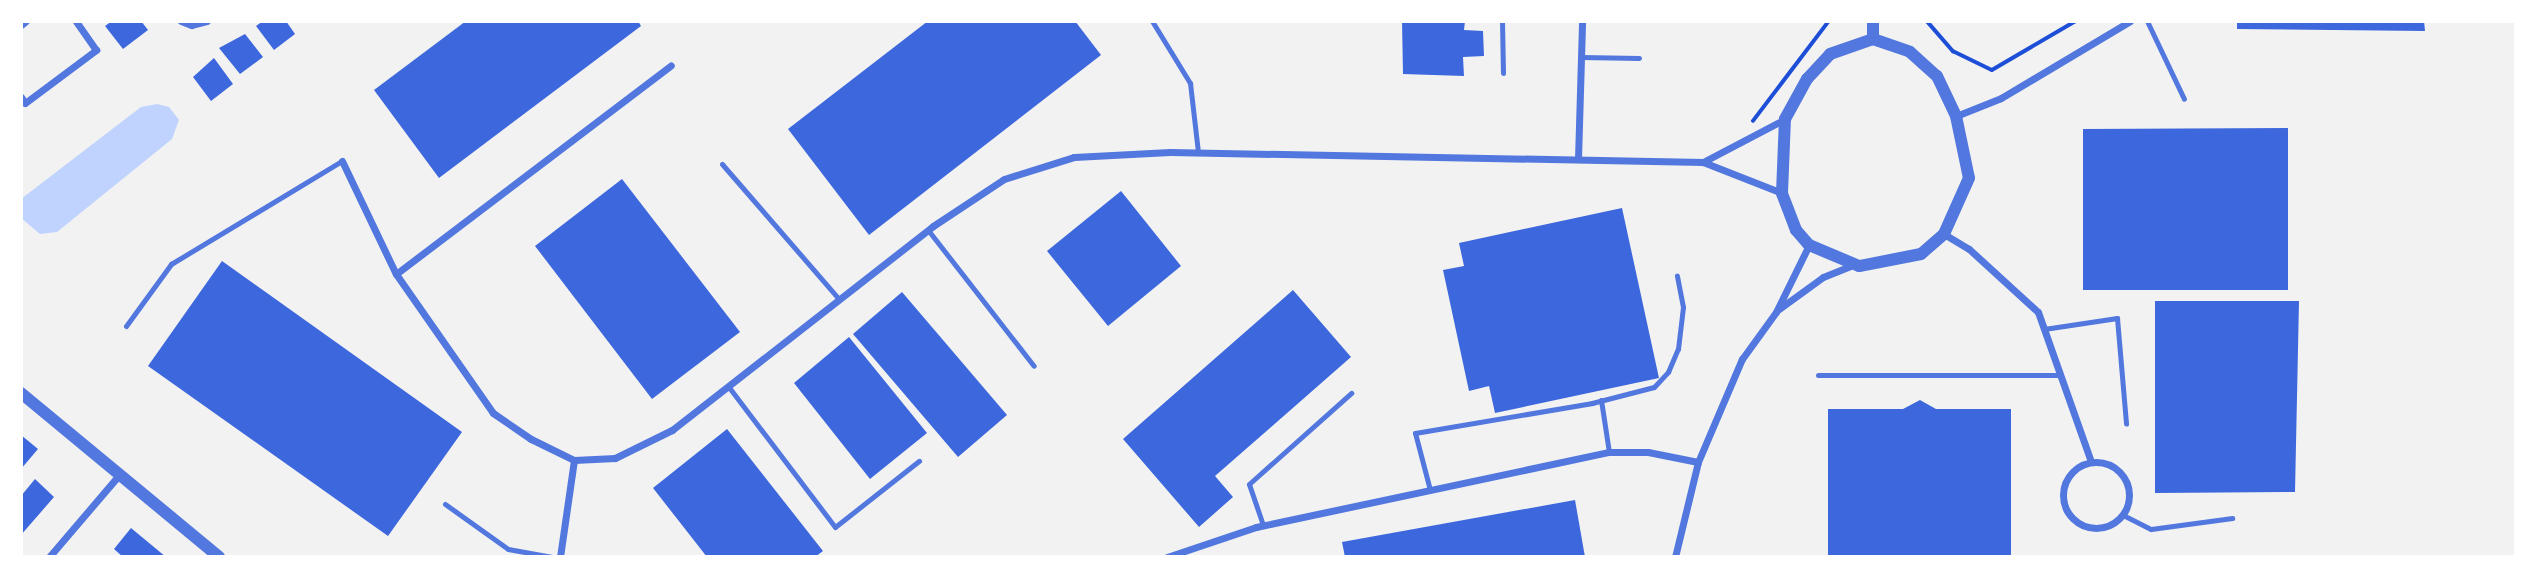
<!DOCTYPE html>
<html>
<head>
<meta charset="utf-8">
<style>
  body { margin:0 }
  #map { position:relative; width:2537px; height:578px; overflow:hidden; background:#f2f2f2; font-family:"Crimson Pro",serif }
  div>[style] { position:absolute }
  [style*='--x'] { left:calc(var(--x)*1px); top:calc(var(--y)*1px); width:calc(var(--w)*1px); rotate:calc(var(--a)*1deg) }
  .water>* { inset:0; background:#bfd3fe }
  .building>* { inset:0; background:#3d67dc }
  .path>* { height:3.5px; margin:-1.75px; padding:0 1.75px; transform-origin:1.75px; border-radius:1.75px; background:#1d4ed8 }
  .service>* { height:5px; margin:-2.5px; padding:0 2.5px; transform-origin:2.5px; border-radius:2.5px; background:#5277de }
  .minor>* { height:7px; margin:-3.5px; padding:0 3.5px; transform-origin:3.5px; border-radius:3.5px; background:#5277de }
  .minor>.ring { margin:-3.5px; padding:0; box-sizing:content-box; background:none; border:7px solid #5277de; border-radius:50% }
  .tertiary>* { height:12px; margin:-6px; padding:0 6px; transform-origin:6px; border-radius:6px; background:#5277de }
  span { translate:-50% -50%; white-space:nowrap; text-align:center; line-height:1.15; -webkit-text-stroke:7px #fff; paint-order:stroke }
  .frame { position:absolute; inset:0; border:23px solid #fff; pointer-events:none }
</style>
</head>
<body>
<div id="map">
  <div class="water">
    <div style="clip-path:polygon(157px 104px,169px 107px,179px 120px,172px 139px,57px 232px,40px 234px,21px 218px,21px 199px,141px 107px)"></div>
  </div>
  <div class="building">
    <div style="clip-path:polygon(112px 21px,141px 21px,148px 30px,123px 49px,105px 26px)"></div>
    <div style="clip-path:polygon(263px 21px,286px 21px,295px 34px,274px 50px,256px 26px)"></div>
    <div style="clip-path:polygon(466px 21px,638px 21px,641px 26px,439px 178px,374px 90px)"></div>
    <div style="clip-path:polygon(928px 21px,1075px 21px,1101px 55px,869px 235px,788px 129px)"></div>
    <div style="clip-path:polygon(1402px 21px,1465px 21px,1464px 30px,1483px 31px,1484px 56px,1463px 57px,1464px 76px,1403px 74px)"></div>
    <div style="clip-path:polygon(2237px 21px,2424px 21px,2425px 31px,2237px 29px)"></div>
    <div style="clip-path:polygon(245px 34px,263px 57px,240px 74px,219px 48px)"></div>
    <div style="clip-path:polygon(214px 58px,233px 84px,211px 101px,193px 77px)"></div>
    <div style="clip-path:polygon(2288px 128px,2288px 290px,2083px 290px,2083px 129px)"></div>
    <div style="clip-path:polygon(622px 179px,740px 332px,652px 399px,535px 246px)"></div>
    <div style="clip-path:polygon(1121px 191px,1181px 266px,1108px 326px,1047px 251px)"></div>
    <div style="clip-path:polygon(1622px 208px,1659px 378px,1495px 413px,1489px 386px,1469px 391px,1443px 270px,1464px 266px,1459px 243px)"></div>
    <div style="clip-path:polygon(222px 261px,462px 432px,388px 536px,148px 366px)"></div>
    <div style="clip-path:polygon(1293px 290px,1351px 357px,1215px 476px,1233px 497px,1199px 527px,1123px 439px)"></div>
    <div style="clip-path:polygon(902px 292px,1007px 415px,958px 457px,853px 334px)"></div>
    <div style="clip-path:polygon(2155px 301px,2299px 301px,2295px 492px,2155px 493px)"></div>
    <div style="clip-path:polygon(849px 337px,927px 433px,870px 479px,794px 383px)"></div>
    <div style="clip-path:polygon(1920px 400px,1936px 409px,2011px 409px,2011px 557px,1828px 557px,1828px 409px,1903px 409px)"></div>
    <div style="clip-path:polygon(727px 429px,823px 551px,815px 557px,707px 557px,653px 488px)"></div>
    <div style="clip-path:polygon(21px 435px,38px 449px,21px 469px)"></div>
    <div style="clip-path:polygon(35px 479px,54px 497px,21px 535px,21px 496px)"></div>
    <div style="clip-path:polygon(1575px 500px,1585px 557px,1345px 557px,1342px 542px)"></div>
    <div style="clip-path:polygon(131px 528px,166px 557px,123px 557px,114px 549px)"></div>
  </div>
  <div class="path">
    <div style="--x:1927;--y:21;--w:40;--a:49"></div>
    <div style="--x:1953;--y:51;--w:43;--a:26"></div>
    <div style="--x:1992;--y:70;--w:97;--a:-30.3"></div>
    <div style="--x:1753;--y:121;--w:126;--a:-52.8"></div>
  </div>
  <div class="service">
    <div style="--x:1152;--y:21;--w:73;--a:58.5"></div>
    <div style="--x:1190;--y:83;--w:69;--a:83.4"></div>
    <div style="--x:1502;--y:21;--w:52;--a:88.9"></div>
    <div style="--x:2147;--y:21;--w:86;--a:64.6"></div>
    <div style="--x:1581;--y:57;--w:58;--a:1"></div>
    <div style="--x:722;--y:164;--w:179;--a:49.1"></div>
    <div style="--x:928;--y:230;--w:172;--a:52.1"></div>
    <div style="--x:126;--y:326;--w:77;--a:-54"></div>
    <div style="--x:171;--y:264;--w:200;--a:-31.1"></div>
    <div style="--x:2044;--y:329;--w:74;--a:-8.6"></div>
    <div style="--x:2117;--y:318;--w:106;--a:85.1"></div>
    <div style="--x:1818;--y:375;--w:242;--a:0"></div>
    <div style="--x:728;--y:386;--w:177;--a:52.8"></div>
    <div style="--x:835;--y:527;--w:107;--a:-38.2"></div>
    <div style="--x:1601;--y:400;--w:53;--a:81.3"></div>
    <div style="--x:1430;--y:490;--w:59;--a:-104.7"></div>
    <div style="--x:1415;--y:433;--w:180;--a:-9.6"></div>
    <div style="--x:1592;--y:403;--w:64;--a:-14.5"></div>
    <div style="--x:1654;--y:387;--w:21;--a:-47"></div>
    <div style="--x:1668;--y:372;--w:25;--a:-67"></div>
    <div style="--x:1678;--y:349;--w:42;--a:-83.2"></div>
    <div style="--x:1683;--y:307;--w:32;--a:-101"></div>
    <div style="--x:445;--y:504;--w:77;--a:35.5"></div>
    <div style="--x:508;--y:549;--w:45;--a:10.3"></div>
    <div style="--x:2123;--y:515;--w:31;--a:27"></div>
    <div style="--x:2151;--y:529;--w:82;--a:-7.7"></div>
    <div style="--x:1263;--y:525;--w:43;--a:-108.9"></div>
    <div style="--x:1249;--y:484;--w:137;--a:-41.7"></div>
  </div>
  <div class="minor">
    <div style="--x:181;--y:21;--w:11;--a:22"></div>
    <div style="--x:191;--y:25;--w:16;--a:-14"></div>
    <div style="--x:21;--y:25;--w:6;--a:-39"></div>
    <div style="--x:21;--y:97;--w:7;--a:56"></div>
    <div style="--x:25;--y:103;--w:89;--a:-36.7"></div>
    <div style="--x:96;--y:50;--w:35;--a:-125"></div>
    <div style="--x:1956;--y:116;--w:48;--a:-21.8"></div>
    <div style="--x:2001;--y:98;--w:150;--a:-30.8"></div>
    <div style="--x:1578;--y:159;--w:138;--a:-88.3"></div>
    <div style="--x:342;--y:161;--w:125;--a:64.5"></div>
    <div style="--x:396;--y:274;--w:169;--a:55.1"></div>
    <div style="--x:493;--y:413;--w:46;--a:34.4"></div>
    <div style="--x:531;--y:439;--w:48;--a:26"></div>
    <div style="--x:574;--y:460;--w:41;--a:-2.8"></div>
    <div style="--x:615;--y:458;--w:64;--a:-26.2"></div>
    <div style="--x:672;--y:430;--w:331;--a:-38"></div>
    <div style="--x:933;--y:226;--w:85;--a:-33.5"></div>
    <div style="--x:1004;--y:179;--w:73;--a:-17.4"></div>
    <div style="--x:1074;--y:157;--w:96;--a:-3"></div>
    <div style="--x:1170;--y:152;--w:533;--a:1.07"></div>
    <div style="--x:1703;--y:162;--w:85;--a:21.4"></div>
    <div style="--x:1703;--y:162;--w:93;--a:-27.7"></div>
    <div style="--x:1944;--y:234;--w:29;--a:31"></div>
    <div style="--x:1969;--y:249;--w:93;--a:42.4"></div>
    <div style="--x:2038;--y:312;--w:159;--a:70.5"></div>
    <div style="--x:396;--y:274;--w:345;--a:-37.2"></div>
    <div style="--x:1779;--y:309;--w:54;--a:-36"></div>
    <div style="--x:1823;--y:277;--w:35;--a:-22"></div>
    <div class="ring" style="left:2063px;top:462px;width:59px;height:59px"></div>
    <div style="--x:49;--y:557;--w:108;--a:-49.5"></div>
    <div style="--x:560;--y:557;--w:98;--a:-81.8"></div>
    <div style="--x:1167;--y:557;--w:94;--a:-18.6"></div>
    <div style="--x:1256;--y:527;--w:361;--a:-12"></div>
    <div style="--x:1609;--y:452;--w:39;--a:0"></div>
    <div style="--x:1648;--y:452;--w:51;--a:11.3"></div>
    <div style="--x:1675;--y:557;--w:98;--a:-76.4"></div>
    <div style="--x:1698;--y:462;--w:112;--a:-66.9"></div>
    <div style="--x:1742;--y:359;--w:58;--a:-54.1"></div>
    <div style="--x:1776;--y:312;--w:75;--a:-63.8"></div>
  </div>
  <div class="tertiary">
    <div style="--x:1873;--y:21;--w:18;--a:90"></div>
    <div style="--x:1873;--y:39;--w:39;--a:19"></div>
    <div style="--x:1910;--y:52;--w:36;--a:42"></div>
    <div style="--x:1937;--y:76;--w:44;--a:64.6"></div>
    <div style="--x:1956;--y:116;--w:63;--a:78.2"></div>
    <div style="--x:1969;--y:178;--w:61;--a:114.1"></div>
    <div style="--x:1944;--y:234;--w:30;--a:139"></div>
    <div style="--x:1921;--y:254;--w:63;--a:169"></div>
    <div style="--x:1859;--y:266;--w:54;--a:-157.2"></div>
    <div style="--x:1809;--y:245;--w:20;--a:-131"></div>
    <div style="--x:1796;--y:230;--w:40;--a:-111"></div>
    <div style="--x:1782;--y:193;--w:74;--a:-87.7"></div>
    <div style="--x:1785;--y:119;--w:46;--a:-61.2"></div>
    <div style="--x:1807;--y:79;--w:34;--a:-47"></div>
    <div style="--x:1830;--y:54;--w:46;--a:-19.2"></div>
    <div style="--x:21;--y:393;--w:257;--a:39.6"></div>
  </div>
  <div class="frame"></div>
</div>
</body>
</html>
